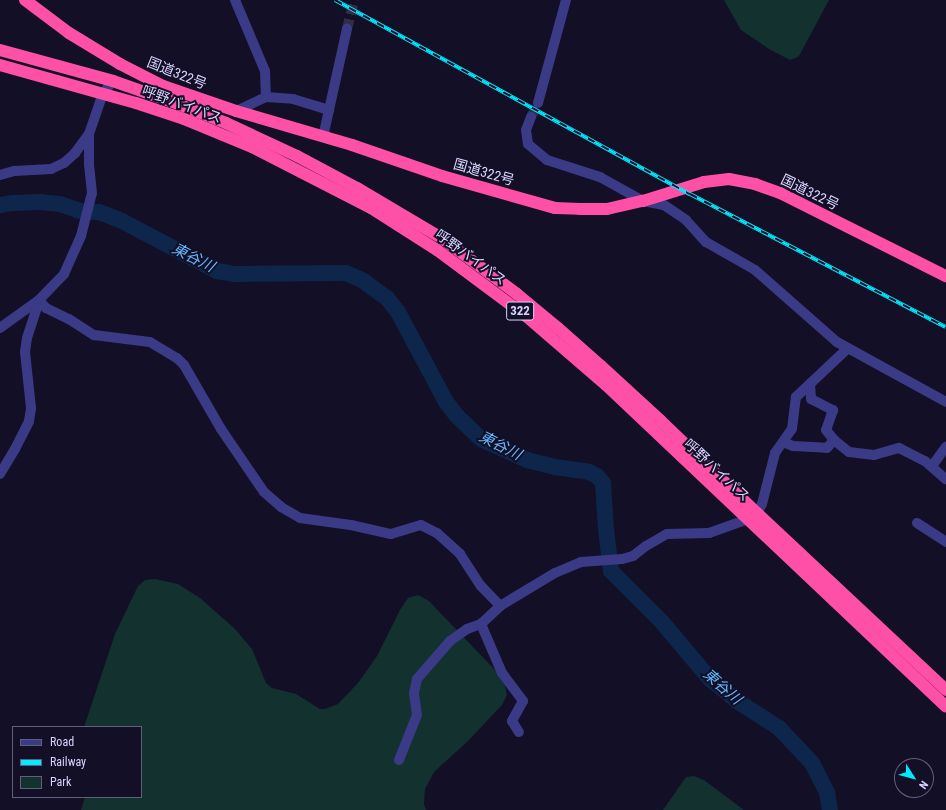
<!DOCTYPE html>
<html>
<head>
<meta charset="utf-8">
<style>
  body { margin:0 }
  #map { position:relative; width:946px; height:810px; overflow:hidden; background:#130f27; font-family:"Roboto Condensed","Noto Sans JP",sans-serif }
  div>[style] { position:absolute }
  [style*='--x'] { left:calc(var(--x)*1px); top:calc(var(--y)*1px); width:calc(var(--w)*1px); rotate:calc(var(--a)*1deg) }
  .green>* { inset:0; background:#12312f }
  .river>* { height:16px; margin:-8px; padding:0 8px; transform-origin:8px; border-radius:8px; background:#0e264c }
  .minor-tunnel>* { height:10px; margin-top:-5px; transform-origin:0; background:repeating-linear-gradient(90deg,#312d47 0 10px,transparent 0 15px) }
  .minor>* { height:10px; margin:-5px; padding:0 5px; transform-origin:5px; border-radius:5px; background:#3b3a86 }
  .highway>* { height:12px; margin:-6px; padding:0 6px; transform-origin:6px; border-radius:6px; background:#ff50a7 }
  .rail>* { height:4px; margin-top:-2px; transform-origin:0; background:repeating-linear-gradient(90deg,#130f27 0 8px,#01eaff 0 16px); box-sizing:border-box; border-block:1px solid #01eaff }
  span { translate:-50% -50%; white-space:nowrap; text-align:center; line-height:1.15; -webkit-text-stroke:4px #130f27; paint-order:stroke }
  .shield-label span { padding:1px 3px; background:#130f27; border:1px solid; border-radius:3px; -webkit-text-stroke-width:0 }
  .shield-label { font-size:13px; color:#d9d5ff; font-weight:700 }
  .street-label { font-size:14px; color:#d9d5ff }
  .water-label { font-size:15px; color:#63b9ff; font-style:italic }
  .legend { position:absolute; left:12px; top:726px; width:130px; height:72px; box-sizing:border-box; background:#130f27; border:1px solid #625e7d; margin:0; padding:5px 7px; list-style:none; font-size:12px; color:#d9d5ff }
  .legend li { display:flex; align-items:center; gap:8px; height:20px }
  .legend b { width:20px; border:1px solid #625e7d }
  .north { position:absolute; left:894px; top:758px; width:40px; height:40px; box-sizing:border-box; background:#130f27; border:1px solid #625e7d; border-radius:50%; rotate:126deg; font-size:11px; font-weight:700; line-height:16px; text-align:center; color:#d9d5ff }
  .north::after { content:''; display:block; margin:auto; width:14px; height:18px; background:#01eaff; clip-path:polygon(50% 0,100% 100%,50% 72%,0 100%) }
</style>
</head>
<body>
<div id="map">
  <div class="green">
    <div style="clip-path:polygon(724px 0,829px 0,800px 54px,798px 57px,790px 60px,769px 49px,741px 30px)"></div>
    <div style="clip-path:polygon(155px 579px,178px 584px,200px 598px,235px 629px,252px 649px,266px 683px,272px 688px,296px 694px,320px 709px,325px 709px,338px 704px,358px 683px,377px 656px,400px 610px,408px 598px,418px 595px,429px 601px,495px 670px,505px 686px,507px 695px,502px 705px,467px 742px,434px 772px,425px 789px,424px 804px,426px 810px,81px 810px,85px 797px,141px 797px,141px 727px,84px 727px,115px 634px,138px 586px,145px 580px)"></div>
    <div style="clip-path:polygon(694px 776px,704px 780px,744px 810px,663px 810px,686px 777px)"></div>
  </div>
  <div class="river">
    <div style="--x:0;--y:205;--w:13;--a:-9"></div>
    <div style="--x:13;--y:203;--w:27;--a:-2"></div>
    <div style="--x:40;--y:202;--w:20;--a:6"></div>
    <div style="--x:60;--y:204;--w:21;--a:19"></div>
    <div style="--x:80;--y:211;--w:19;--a:3"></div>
    <div style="--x:99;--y:212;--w:25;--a:21"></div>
    <div style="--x:122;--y:221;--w:107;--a:27.8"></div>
    <div style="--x:217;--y:271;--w:17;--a:10"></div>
    <div style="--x:234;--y:274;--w:112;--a:-0.5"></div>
    <div style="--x:346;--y:273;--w:17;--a:24"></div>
    <div style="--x:362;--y:280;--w:31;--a:36"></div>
    <div style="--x:387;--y:298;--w:18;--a:52"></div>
    <div style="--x:398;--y:312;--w:102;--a:61.9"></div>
    <div style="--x:446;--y:402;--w:18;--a:52"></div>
    <div style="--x:457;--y:416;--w:33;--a:44"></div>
    <div style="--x:481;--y:439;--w:51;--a:24.5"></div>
    <div style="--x:527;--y:460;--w:29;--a:14"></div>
    <div style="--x:555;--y:467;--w:34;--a:8"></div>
    <div style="--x:589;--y:472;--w:9;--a:27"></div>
    <div style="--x:597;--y:476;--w:9;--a:49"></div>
    <div style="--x:603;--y:483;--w:46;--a:86.3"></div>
    <div style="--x:606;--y:529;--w:42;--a:83.2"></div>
    <div style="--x:611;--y:571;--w:72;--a:45"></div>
    <div style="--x:662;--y:622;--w:73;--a:50"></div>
    <div style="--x:709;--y:678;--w:36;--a:39"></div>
    <div style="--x:737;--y:701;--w:50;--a:32.7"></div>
    <div style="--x:779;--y:728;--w:48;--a:46.7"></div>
    <div style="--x:812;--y:763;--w:34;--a:63"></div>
    <div style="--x:827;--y:793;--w:17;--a:80"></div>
  </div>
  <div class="minor-tunnel">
    <div style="--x:347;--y:29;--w:30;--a:-76"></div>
    <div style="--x:531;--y:117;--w:16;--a:-63"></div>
  </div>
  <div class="minor">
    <div style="--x:235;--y:0;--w:77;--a:67.1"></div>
    <div style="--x:265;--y:71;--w:26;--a:88"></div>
    <div style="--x:266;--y:97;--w:33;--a:155"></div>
    <div style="--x:266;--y:97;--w:27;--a:4"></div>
    <div style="--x:293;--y:99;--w:38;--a:17"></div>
    <div style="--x:538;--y:103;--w:107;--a:-74.8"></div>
    <div style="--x:531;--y:117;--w:14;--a:111"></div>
    <div style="--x:526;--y:130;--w:14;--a:82"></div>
    <div style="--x:528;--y:144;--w:25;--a:40"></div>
    <div style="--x:547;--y:160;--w:56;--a:17.8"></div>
    <div style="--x:600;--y:177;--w:49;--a:29.2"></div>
    <div style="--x:643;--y:201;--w:21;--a:11"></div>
    <div style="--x:664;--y:205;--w:27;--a:34"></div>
    <div style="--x:686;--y:220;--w:30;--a:48"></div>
    <div style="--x:706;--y:242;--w:56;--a:29.7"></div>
    <div style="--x:755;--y:270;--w:109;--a:41.3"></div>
    <div style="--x:837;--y:342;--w:124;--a:28.8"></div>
    <div style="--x:323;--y:137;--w:111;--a:-77.5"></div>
    <div style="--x:0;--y:175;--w:15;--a:-16"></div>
    <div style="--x:14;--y:171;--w:37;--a:-3"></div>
    <div style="--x:51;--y:169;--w:14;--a:-25"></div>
    <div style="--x:64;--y:163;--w:15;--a:-42"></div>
    <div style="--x:75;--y:153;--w:24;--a:-54"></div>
    <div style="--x:89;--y:134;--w:43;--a:-71.1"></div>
    <div style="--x:103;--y:93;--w:16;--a:-50"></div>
    <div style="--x:39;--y:300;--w:11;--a:49"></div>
    <div style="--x:46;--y:308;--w:25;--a:26"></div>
    <div style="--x:69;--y:319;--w:30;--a:33"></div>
    <div style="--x:94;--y:335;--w:56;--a:7.1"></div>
    <div style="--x:150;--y:342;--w:31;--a:31"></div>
    <div style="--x:177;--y:358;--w:10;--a:45"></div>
    <div style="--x:184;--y:365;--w:74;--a:60"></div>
    <div style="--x:221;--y:429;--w:76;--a:55.7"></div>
    <div style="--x:264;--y:492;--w:23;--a:41"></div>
    <div style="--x:281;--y:507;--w:22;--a:30"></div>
    <div style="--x:300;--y:518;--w:51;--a:7.8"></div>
    <div style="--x:351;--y:525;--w:41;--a:12.7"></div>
    <div style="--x:391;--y:534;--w:31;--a:-17"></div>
    <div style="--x:421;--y:525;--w:18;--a:27"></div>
    <div style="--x:437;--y:533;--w:31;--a:42"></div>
    <div style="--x:460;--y:554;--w:38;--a:57"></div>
    <div style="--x:481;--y:586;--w:28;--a:46"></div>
    <div style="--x:500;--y:606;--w:64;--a:-31"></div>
    <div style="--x:555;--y:573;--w:28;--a:-23"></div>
    <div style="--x:581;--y:562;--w:41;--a:-4.2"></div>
    <div style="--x:622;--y:559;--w:11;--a:-15"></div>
    <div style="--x:633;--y:556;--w:16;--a:-38"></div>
    <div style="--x:646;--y:546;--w:24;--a:-30"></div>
    <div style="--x:667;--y:534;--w:42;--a:-1.4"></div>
    <div style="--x:709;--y:533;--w:41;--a:-19.7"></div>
    <div style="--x:748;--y:519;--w:11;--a:-34"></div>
    <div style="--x:757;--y:513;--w:10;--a:-61"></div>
    <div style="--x:762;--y:504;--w:53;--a:-75.7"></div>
    <div style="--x:775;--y:453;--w:29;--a:-55"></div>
    <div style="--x:792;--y:429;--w:32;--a:-83"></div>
    <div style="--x:796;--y:397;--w:70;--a:-43.3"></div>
    <div style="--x:0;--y:328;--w:48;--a:-35.7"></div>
    <div style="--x:39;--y:300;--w:36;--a:-46"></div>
    <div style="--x:64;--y:274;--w:42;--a:-65.9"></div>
    <div style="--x:81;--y:236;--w:44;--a:-75.7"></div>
    <div style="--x:92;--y:193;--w:29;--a:-96"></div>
    <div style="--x:89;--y:164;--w:30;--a:-90"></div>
    <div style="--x:810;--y:384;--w:15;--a:86"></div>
    <div style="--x:811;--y:399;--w:25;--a:27"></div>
    <div style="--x:833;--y:410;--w:21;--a:109"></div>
    <div style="--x:826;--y:430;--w:13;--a:51"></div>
    <div style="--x:783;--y:442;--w:11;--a:22"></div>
    <div style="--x:793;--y:446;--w:34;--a:3"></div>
    <div style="--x:827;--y:448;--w:11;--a:-49"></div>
    <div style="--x:834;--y:440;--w:19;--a:39"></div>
    <div style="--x:849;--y:452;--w:25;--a:7"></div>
    <div style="--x:874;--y:455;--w:26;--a:-16"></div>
    <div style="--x:899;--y:448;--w:29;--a:27"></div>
    <div style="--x:925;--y:461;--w:28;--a:41"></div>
    <div style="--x:932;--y:466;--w:24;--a:-54"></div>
    <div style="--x:0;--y:474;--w:29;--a:-59"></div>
    <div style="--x:15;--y:449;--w:31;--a:-63"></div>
    <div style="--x:29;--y:421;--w:13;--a:-81"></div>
    <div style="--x:31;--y:408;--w:56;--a:-96.1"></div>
    <div style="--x:25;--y:352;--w:14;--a:-82"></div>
    <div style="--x:27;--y:338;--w:40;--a:-72"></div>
    <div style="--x:917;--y:523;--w:35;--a:33"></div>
    <div style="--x:481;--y:624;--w:53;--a:66.8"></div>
    <div style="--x:502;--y:673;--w:35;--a:53"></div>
    <div style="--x:523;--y:701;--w:23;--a:119"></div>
    <div style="--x:512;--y:721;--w:13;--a:58"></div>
    <div style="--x:399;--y:760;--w:48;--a:-68.2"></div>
    <div style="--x:417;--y:715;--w:22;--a:-98"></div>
    <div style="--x:414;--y:693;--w:14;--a:-78"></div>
    <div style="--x:417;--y:679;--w:50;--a:-49"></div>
    <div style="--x:450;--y:641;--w:21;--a:-35"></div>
    <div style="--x:467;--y:629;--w:15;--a:-20"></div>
    <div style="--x:481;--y:624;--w:26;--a:-43"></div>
  </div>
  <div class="highway">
    <div style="--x:25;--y:0;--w:55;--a:36.9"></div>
    <div style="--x:69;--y:33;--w:60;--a:31.3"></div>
    <div style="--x:120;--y:64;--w:48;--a:27.1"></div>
    <div style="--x:163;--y:86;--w:77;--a:18.9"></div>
    <div style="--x:236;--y:111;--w:121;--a:16.3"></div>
    <div style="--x:352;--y:145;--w:95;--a:19"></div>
    <div style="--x:442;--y:176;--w:117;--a:15.8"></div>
    <div style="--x:555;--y:208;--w:25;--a:2"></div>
    <div style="--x:580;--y:209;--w:27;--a:0"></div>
    <div style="--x:607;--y:209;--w:37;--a:-13"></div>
    <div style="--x:643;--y:201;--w:64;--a:-17.3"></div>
    <div style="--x:704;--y:182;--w:25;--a:-7"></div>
    <div style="--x:729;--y:179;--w:26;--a:11"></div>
    <div style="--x:755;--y:184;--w:27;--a:20"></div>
    <div style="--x:780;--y:193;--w:186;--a:26.6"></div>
    <div style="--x:0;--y:50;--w:117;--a:15.3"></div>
    <div style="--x:113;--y:81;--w:60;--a:19.3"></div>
    <div style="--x:170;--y:101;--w:60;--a:21.4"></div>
    <div style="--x:226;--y:123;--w:78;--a:24.9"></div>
    <div style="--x:297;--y:156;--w:68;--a:28.1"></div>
    <div style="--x:357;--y:188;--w:96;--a:30.6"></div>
    <div style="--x:440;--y:237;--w:96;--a:36.5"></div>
    <div style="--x:517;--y:294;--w:53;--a:39.7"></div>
    <div style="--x:558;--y:328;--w:57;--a:41.5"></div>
    <div style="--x:601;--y:366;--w:81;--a:42.5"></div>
    <div style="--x:661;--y:421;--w:133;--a:43.8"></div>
    <div style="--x:757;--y:513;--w:259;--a:43.1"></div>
    <div style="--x:0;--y:65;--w:141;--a:15.6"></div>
    <div style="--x:136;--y:103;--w:51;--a:18.4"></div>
    <div style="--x:184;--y:119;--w:74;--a:22.4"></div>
    <div style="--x:252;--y:147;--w:134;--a:27.1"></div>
    <div style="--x:371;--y:208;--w:78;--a:32.5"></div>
    <div style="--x:437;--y:250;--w:111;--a:36.6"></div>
    <div style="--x:526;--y:316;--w:106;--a:40.8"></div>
    <div style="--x:606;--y:385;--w:468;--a:43.4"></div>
  </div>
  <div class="rail">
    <div style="--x:335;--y:0;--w:405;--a:28.7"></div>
    <div style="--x:690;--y:194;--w:288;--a:27.5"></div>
  </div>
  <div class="shield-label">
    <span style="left:520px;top:311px">322</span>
  </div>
  <div class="street-label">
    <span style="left:177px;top:73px;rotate:22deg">国道322号</span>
    <span style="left:182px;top:104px;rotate:20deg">呼野バイパス</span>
    <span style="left:484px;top:172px;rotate:16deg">国道322号</span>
    <span style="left:810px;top:192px;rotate:26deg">国道322号</span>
    <span style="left:471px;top:257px;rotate:36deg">呼野バイパス</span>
    <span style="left:717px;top:470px;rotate:43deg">呼野バイパス</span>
  </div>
  <div class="water-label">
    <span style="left:193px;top:258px;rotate:27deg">東谷川</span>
    <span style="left:500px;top:446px;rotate:27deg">東谷川</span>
    <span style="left:722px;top:687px;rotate:41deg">東谷川</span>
  </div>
  <ul class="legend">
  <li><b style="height:5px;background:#3b3a86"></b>Road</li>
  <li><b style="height:5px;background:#01eaff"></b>Railway</li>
  <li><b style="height:11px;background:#12312f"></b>Park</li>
  </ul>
  <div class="north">N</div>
</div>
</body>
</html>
